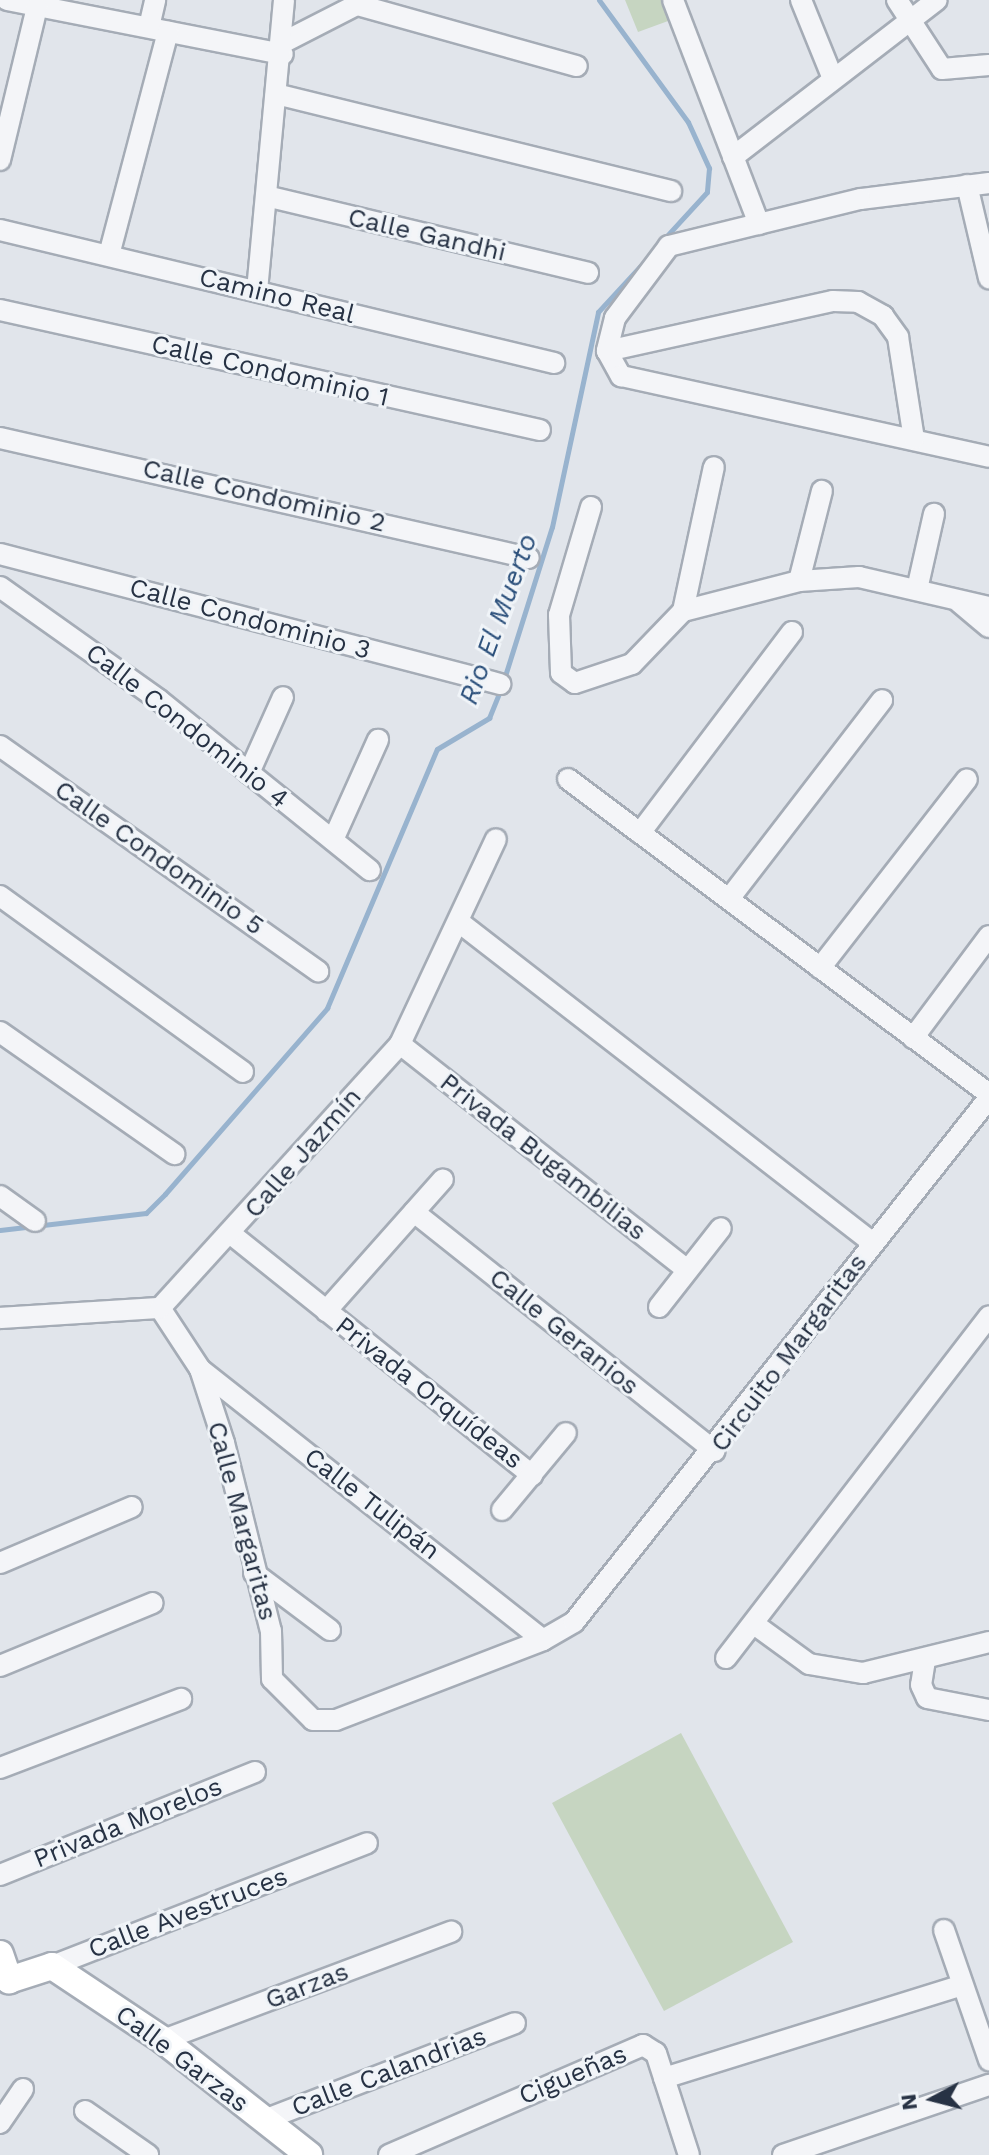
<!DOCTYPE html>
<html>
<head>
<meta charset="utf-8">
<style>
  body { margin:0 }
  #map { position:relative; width:989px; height:2155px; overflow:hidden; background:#e1e5eb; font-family:"Work Sans",sans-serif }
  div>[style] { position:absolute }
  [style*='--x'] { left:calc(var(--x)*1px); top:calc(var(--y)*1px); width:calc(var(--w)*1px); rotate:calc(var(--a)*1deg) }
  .green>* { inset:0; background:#c6d5c1 }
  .stream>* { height:5px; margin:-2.5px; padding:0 2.5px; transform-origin:2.5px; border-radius:2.5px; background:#98b3ce }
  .roads { filter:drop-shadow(2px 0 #a5acb6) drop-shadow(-2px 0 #a5acb6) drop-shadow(0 2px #a5acb6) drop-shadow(0 -2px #a5acb6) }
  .minor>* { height:20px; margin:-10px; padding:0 10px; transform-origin:10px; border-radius:10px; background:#f4f5f8 }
  .major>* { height:26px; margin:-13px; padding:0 13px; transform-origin:13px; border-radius:13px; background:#fff }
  span { translate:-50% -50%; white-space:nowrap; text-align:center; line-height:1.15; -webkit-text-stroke:6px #f0f4f8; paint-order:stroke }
  .street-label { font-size:26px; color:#273244 }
  .water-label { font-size:28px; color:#2d517c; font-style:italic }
  .north { position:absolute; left:893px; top:2059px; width:80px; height:80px; -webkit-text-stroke:6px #f0f4f8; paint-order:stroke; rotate:263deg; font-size:22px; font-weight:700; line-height:32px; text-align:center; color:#273244 }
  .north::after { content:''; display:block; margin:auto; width:28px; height:36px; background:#273244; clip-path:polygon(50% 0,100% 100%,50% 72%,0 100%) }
</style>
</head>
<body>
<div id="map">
  <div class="green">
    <div style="clip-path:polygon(625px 0,672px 0,679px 17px,638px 32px)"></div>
    <div style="clip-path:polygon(681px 1733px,793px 1942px,664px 2011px,552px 1803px)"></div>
  </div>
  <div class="stream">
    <div style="--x:599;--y:0;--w:151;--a:53.9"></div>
    <div style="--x:688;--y:122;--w:51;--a:65.5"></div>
    <div style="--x:709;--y:168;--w:24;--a:95"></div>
    <div style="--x:707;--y:192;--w:65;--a:132.5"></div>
    <div style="--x:504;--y:679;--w:159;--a:-72.5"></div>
    <div style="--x:552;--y:527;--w:220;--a:-77.9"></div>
    <div style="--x:598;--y:312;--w:83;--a:-47.4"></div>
    <div style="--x:0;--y:1230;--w:147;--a:-6.6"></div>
    <div style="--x:146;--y:1213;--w:27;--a:-45"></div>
    <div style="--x:165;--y:1194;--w:247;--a:-48.9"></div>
    <div style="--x:327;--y:1008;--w:281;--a:-67"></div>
    <div style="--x:437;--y:749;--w:61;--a:-30.8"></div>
    <div style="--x:489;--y:718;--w:32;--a:-68"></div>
  </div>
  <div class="roads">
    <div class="minor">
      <div style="--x:7;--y:0;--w:281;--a:11.1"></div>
      <div style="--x:673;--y:0;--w:240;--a:69"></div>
      <div style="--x:801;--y:0;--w:85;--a:67.9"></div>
      <div style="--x:897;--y:0;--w:82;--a:56.9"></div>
      <div style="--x:942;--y:69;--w:47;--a:-4.9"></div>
      <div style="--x:358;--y:5;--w:227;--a:15.6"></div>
      <div style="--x:149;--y:27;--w:28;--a:-77"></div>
      <div style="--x:284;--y:42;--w:92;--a:-27.1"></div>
      <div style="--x:276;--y:94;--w:407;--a:13.8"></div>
      <div style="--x:733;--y:157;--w:257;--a:-37.6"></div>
      <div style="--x:0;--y:160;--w:157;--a:-76.4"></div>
      <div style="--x:989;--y:183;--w:130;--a:172.9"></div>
      <div style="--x:860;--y:199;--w:197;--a:166.2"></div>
      <div style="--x:669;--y:246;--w:90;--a:126.9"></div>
      <div style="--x:615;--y:318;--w:34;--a:104"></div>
      <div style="--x:607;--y:351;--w:29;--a:61"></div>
      <div style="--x:621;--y:376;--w:377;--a:12.4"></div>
      <div style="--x:967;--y:185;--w:96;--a:76.7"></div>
      <div style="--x:266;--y:196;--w:331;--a:13.4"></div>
      <div style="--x:0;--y:230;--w:570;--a:13.5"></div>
      <div style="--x:109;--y:255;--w:231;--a:-75.2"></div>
      <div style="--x:257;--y:291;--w:292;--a:-84.7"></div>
      <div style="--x:0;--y:310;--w:553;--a:12.53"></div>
      <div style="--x:607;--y:351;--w:231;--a:-12.5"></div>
      <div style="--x:833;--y:301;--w:25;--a:2"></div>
      <div style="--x:858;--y:302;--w:29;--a:29"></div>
      <div style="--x:883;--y:316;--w:26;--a:54"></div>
      <div style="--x:898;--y:337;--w:103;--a:81.1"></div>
      <div style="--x:0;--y:438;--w:542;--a:12.78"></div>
      <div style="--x:591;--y:507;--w:113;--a:106.5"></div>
      <div style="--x:559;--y:615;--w:58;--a:88"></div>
      <div style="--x:561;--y:673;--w:17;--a:36"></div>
      <div style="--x:575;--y:683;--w:60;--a:-18.4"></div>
      <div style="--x:632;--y:664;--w:74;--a:-46.1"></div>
      <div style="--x:683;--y:611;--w:147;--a:-77.9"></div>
      <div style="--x:0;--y:554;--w:517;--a:14.57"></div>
      <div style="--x:799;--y:581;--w:93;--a:-75.7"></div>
      <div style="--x:918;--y:585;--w:73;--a:-77.3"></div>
      <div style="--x:0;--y:587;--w:195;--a:35.4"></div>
      <div style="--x:159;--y:700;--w:271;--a:38.9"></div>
      <div style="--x:959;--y:602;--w:39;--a:40"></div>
      <div style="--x:683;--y:611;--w:120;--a:-14.5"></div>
      <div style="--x:799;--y:581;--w:60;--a:-3.8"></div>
      <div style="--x:859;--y:577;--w:133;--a:13"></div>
      <div style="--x:0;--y:746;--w:390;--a:35.3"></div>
      <div style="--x:249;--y:773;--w:83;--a:-65.9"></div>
      <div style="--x:568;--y:779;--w:526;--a:36.8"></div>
      <div style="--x:640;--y:833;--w:252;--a:-52.9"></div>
      <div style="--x:333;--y:840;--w:110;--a:-65.8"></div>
      <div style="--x:0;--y:896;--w:300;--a:35.9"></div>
      <div style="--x:729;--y:899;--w:251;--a:-52.4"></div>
      <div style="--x:459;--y:922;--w:524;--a:37.79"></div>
      <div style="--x:820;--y:968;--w:239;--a:-52.1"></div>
      <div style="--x:0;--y:1032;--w:213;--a:35"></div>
      <div style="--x:913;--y:1038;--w:127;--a:-53.3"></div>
      <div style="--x:400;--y:1044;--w:365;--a:38.2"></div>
      <div style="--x:0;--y:1196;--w:43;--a:35.5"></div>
      <div style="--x:414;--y:1212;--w:384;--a:38.5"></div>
      <div style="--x:231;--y:1234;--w:386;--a:38.7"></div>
      <div style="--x:659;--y:1307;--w:100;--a:-51.9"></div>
      <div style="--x:160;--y:1308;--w:73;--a:56.7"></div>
      <div style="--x:200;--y:1369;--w:78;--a:72"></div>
      <div style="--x:224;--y:1443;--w:194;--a:76"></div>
      <div style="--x:271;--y:1631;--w:48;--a:88.8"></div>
      <div style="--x:272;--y:1679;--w:58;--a:45"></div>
      <div style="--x:313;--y:1720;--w:23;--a:0"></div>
      <div style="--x:336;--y:1720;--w:222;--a:-21.1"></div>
      <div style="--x:543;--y:1640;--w:36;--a:-30"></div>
      <div style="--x:574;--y:1622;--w:668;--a:-51.62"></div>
      <div style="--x:326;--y:1311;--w:176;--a:-48.4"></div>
      <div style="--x:0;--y:1318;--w:160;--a:-3.6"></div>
      <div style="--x:160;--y:1308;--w:357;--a:-47.7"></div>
      <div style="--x:400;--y:1044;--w:226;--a:-64.9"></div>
      <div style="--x:200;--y:1369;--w:437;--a:38.3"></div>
      <div style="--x:502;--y:1510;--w:100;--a:-50.3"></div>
      <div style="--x:0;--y:1563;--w:143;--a:-23"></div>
      <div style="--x:254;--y:1573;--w:95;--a:36.9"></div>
      <div style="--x:754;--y:1624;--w:68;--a:36"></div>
      <div style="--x:809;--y:1664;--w:55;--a:9.5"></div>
      <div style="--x:863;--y:1673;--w:130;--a:-13.8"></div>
      <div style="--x:726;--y:1658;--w:431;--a:-52.4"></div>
      <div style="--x:925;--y:1660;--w:25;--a:99"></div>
      <div style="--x:921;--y:1685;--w:14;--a:65"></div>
      <div style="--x:927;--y:1698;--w:63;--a:11"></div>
      <div style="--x:0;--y:1666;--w:165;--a:-22.4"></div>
      <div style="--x:0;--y:1768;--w:194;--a:-20.9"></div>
      <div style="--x:0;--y:1875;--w:275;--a:-22"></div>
      <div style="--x:944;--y:1930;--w:138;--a:70.9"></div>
      <div style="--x:52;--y:1966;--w:338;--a:-21.3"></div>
      <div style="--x:163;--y:2040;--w:308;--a:-20.6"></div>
      <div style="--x:664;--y:2078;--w:312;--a:-17.3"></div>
      <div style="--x:85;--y:2111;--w:77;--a:34.9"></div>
      <div style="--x:264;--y:2120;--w:269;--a:-21.1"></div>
      <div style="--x:0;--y:2123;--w:41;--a:-55.9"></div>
      <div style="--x:389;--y:2155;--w:277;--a:-23.4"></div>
      <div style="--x:643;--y:2045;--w:15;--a:32"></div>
      <div style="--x:656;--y:2053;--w:107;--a:72.1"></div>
      <div style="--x:783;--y:2155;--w:218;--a:-18.8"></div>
    </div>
    <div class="major">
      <div style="--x:0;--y:1954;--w:28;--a:71"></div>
      <div style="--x:9;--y:1980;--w:45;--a:-18"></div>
      <div style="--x:52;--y:1966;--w:133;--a:33.7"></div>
      <div style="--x:163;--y:2040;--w:186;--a:38.2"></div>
    </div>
  </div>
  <div class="street-label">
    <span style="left:427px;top:235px;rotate:13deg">Calle Gandhi</span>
    <span style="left:277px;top:296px;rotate:14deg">Camino Real</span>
    <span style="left:270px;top:371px;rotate:13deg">Calle Condominio 1</span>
    <span style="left:264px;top:496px;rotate:13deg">Calle Condominio 2</span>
    <span style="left:250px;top:619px;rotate:15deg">Calle Condominio 3</span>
    <span style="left:187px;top:726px;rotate:38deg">Calle Condominio 4</span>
    <span style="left:159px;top:858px;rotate:35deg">Calle Condominio 5</span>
    <span style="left:303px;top:1153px;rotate:-49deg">Calle Jazmín</span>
    <span style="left:543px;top:1157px;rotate:38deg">Privada Bugambilias</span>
    <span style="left:564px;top:1332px;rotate:39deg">Calle Geranios</span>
    <span style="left:789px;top:1353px;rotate:-53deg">Circuito Margaritas</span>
    <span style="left:429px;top:1393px;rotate:38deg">Privada Orquídeas</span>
    <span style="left:372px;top:1504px;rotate:38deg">Calle Tulipán</span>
    <span style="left:242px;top:1521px;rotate:75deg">Calle Margaritas</span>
    <span style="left:128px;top:1823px;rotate:-22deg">Privada Morelos</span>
    <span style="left:188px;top:1913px;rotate:-21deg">Calle Avestruces</span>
    <span style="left:307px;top:1986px;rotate:-21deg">Garzas</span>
    <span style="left:182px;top:2059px;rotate:37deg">Calle Garzas</span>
    <span style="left:389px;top:2072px;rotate:-21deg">Calle Calandrias</span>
    <span style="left:573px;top:2075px;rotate:-23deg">Cigueñas</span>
  </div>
  <div class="water-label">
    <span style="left:498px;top:619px;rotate:-70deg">Rio El Muerto</span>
  </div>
  <div class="north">N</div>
</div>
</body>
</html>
